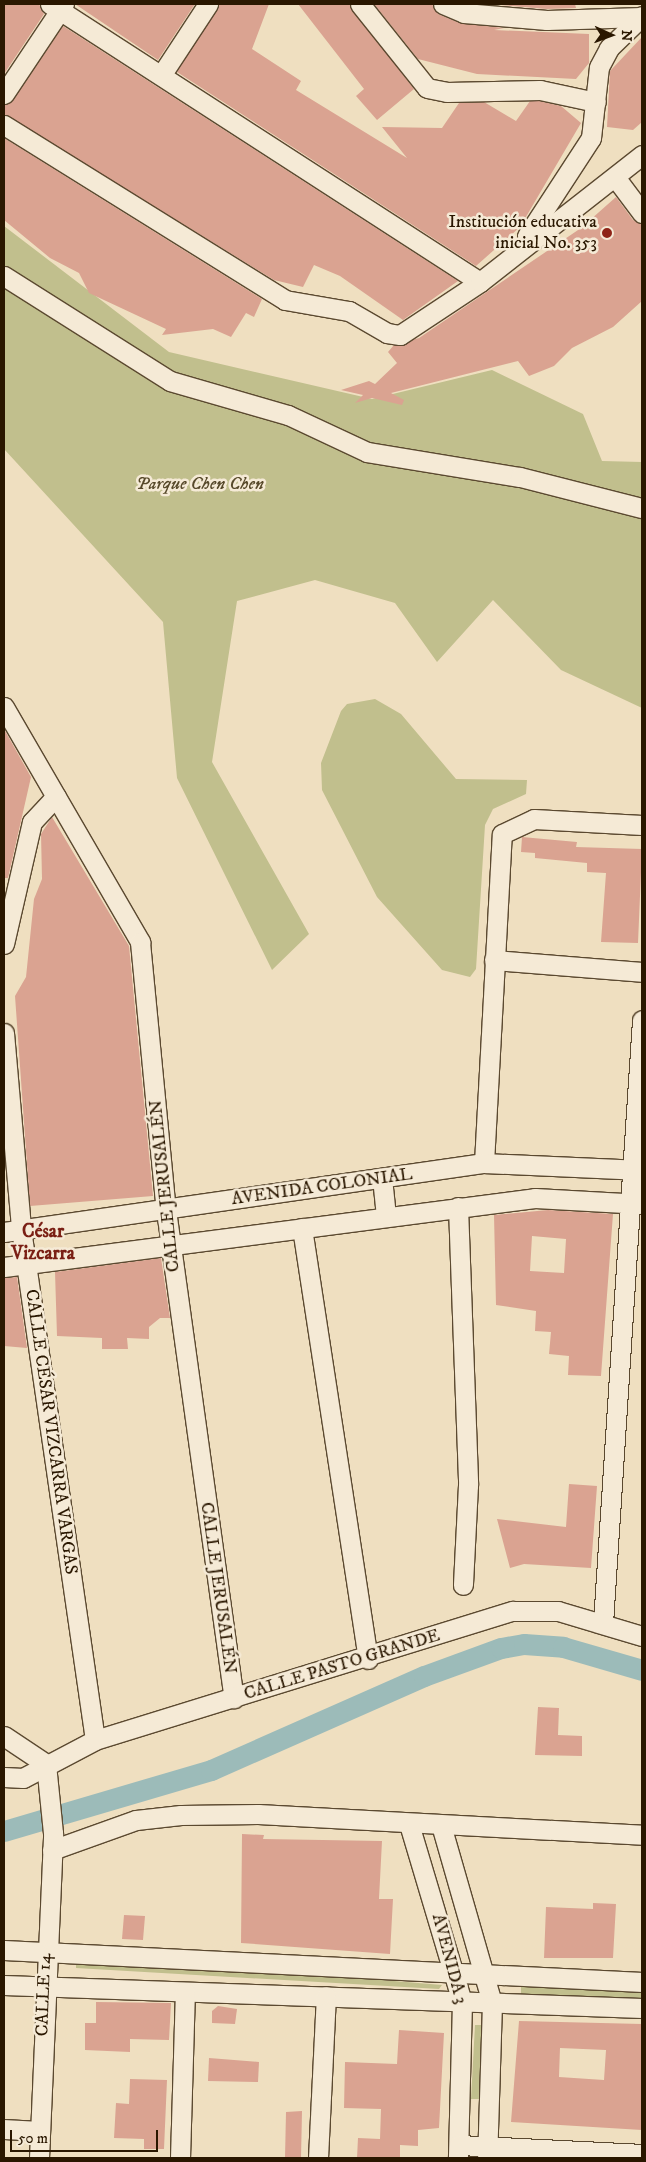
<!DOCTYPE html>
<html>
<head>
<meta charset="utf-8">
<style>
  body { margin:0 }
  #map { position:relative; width:646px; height:2162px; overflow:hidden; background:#efdfc0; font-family:"IM FELL DW Pica",serif }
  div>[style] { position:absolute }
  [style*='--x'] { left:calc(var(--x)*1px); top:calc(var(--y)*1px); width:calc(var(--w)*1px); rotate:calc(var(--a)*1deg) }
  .green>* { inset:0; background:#c1bf8d }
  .canal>* { height:21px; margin:-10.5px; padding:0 10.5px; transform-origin:10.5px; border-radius:10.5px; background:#9cbbb9 }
  .building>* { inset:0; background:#daa391 }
  .roads { filter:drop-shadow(1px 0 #5b4930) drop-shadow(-1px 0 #5b4930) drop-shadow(0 1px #5b4930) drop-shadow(0 -1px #5b4930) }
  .street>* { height:19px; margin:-9.5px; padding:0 9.5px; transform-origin:9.5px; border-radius:9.5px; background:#f5ead6 }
  .dots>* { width:14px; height:14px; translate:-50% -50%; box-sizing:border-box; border:2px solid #f5ead6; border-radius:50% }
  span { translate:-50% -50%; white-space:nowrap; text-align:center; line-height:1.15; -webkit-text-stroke:5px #f5ead6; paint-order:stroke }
  .poi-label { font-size:18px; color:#2a1700 }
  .right { translate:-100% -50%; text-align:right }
  .park-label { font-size:18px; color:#57492a; font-style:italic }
  .street-label { font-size:18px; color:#2a1700 }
  .neighbourhood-label { font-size:19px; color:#7a1f14; font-weight:700 }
  .frame { position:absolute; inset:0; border:5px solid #2a1700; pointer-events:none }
  .north { position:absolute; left:586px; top:10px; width:50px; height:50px; -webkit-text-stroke:4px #f5ead6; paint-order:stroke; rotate:92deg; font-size:14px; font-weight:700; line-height:20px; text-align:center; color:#2a1700 }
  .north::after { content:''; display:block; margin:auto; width:18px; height:22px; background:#2a1700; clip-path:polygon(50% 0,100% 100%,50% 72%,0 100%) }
  .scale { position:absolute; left:10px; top:2130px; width:148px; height:22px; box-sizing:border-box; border:2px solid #2a1700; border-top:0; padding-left:6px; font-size:15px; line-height:18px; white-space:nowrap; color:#2a1700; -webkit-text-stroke:4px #f5ead6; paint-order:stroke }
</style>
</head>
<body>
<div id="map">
  <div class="green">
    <div style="clip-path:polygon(4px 226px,169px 352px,372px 399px,492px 370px,583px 414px,602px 461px,642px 462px,642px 708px,561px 670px,493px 600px,437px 662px,395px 603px,315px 580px,237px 601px,212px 762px,309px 934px,272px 970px,177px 778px,163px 622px,4px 449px)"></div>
    <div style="clip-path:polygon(375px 699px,401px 714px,456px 779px,527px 780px,526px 794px,493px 809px,485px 825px,476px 969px,470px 977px,442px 970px,377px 897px,322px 790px,321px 763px,341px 711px,347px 704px)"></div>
    <div style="clip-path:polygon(76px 1962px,216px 1966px,442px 1985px,439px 1989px,76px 1968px)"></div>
    <div style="clip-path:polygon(521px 1986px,642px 1991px,642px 1999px,521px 1994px)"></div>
    <div style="clip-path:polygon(475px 2025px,483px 2025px,480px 2099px,471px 2099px)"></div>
  </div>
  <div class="canal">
    <div style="--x:4;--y:1831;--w:216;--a:-16.4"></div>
    <div style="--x:211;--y:1770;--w:233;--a:-23.8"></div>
    <div style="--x:424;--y:1676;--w:82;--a:-20"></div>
    <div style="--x:501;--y:1648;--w:23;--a:-10"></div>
    <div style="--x:524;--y:1644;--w:39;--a:4"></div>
    <div style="--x:563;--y:1647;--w:82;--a:16.2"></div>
  </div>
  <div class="building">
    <div style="clip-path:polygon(4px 4px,39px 4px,44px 14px,4px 74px)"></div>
    <div style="clip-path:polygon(75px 4px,195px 4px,158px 60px)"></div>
    <div style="clip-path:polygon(219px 4px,269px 4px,252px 49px,301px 81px,296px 90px,407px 158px,382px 127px,442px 128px,459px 103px,484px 102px,516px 121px,530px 101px,539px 101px,561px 106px,581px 123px,520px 227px,476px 266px,177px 72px)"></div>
    <div style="clip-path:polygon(298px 4px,349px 4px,414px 89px,377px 120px,356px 96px,364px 89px)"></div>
    <div style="clip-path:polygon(374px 4px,432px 4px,438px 14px,460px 23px,504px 28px,494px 30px,589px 34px,589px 63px,576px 79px,477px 74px,418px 59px)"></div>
    <div style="clip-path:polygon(488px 4px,575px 4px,576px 8px,547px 9px)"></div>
    <div style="clip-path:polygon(63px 26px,458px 281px,403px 320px,340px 276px,314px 265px,303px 287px,274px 280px,4px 114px,4px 105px,13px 100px)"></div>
    <div style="clip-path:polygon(642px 37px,642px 122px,633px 130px,607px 127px,610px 71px)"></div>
    <div style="clip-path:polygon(4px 138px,262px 299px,254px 317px,246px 313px,231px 337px,213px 329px,162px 335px,166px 329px,89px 293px,79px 273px,50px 258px,4px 220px)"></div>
    <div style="clip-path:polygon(616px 197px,633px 220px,642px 224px,642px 301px,613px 327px,572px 348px,554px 366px,529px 376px,518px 361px,391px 393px,404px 400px,402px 405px,372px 398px,355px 403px,363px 395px,341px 390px,369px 381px,375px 384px,397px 363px,388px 352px,394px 345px,419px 338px,581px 228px)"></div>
    <div style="clip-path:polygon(4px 729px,31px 777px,8px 878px,4px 878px)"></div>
    <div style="clip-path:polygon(52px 817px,129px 946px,153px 1196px,30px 1206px,15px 996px,26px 977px,34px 899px,42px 879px,41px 834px)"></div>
    <div style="clip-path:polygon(522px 837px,577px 842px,576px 847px,642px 849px,638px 943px,601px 942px,606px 873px,587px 872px,587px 863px,535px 858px,535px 853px,521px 852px)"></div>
    <div style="clip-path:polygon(evenodd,548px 1210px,613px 1214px,601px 1376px,568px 1375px,569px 1356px,549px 1354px,551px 1332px,535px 1331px,536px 1311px,496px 1305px,494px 1215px,548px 1210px,532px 1236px,566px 1239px,564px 1273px,530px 1271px,532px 1236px)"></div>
    <div style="clip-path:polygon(161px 1258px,170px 1318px,160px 1318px,149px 1327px,149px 1339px,127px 1338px,128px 1349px,102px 1349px,102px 1338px,57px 1336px,55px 1272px)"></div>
    <div style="clip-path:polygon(17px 1277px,27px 1348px,4px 1346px,4px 1278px)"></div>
    <div style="clip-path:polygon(569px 1484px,597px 1486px,591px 1568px,524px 1564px,510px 1568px,497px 1519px,566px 1527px)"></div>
    <div style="clip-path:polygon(538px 1707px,559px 1708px,558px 1735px,582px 1736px,582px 1756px,535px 1755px)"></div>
    <div style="clip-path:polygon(242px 1834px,264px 1835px,263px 1839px,382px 1841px,379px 1899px,393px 1899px,390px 1954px,241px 1943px)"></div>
    <div style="clip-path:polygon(593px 1903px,616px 1904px,613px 1958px,544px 1958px,546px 1907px,593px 1909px)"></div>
    <div style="clip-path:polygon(124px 1915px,145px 1916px,143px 1940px,122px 1939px)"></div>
    <div style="clip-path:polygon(96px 2002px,171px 2003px,169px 2040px,130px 2039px,130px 2052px,85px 2050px,85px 2023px,96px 2023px)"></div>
    <div style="clip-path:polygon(218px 2006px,237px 2009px,235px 2024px,212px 2023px,212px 2011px)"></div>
    <div style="clip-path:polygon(evenodd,519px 2021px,642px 2024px,642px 2130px,511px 2122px,519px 2021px,560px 2048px,606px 2050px,604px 2080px,559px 2077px,560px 2048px)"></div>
    <div style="clip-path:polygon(399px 2030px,444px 2033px,439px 2128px,418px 2130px,418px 2146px,400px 2145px,400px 2158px,357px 2158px,358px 2138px,380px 2139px,381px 2109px,344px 2108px,345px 2062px,397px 2064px)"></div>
    <div style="clip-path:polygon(209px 2058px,259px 2062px,258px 2082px,208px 2081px)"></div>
    <div style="clip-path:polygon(130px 2079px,167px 2080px,164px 2149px,144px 2149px,144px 2139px,114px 2138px,116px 2103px,129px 2104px)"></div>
    <div style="clip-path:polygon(302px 2111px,301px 2158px,285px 2158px,286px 2112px)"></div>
  </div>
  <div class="roads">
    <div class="street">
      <div style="--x:50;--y:4;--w:512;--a:32.88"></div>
      <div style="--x:360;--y:4;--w:107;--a:51.4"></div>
      <div style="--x:427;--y:88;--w:20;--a:11"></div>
      <div style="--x:447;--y:92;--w:93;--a:-1.2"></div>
      <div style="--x:540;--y:90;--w:57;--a:12.1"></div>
      <div style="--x:443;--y:4;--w:23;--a:23"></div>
      <div style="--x:464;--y:13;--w:83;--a:4.8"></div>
      <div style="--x:547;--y:20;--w:95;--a:-1.8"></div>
      <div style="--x:162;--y:74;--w:84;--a:-56.7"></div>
      <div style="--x:4;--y:94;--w:108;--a:-56.3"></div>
      <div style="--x:4;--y:125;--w:331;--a:31.9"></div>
      <div style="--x:285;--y:300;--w:65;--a:9.8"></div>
      <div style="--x:349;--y:311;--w:44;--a:30.1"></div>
      <div style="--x:387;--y:333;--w:13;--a:9"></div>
      <div style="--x:400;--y:335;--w:96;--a:-33.5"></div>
      <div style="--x:480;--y:282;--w:206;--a:-38.1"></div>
      <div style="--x:615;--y:177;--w:45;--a:53.1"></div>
      <div style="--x:527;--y:236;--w:117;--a:-56.9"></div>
      <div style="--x:591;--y:138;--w:71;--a:-83.6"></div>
      <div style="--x:599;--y:67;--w:21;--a:-62"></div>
      <div style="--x:609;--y:48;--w:46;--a:-44.1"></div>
      <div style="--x:4;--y:276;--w:196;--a:32.3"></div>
      <div style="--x:170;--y:381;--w:123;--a:16.1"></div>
      <div style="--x:288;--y:415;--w:87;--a:25.1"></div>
      <div style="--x:367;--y:452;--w:155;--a:9.3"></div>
      <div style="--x:520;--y:477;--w:126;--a:14.3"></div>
      <div style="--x:4;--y:707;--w:272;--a:59.9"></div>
      <div style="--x:140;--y:942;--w:269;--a:84.5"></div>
      <div style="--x:166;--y:1210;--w:493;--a:82.1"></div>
      <div style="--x:4;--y:944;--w:125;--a:-77.1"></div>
      <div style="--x:32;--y:822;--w:35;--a:-47"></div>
      <div style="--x:494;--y:960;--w:148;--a:4.6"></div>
      <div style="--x:4;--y:1033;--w:197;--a:85"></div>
      <div style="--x:21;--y:1229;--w:516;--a:81.76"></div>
      <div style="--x:484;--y:1163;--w:329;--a:-86.9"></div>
      <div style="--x:502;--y:834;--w:35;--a:-25"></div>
      <div style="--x:534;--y:819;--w:108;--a:3.2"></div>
      <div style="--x:382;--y:1178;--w:38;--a:84"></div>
      <div style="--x:458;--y:1207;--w:278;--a:87.9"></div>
      <div style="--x:468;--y:1485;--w:100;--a:92.9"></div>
      <div style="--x:302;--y:1228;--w:436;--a:81.3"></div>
      <div style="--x:4;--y:1232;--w:485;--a:-8.2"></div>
      <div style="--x:484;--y:1163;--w:158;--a:2.5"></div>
      <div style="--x:4;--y:1267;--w:535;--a:-7.4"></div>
      <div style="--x:535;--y:1198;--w:107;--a:3.2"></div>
      <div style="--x:603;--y:1623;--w:604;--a:-86.3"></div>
      <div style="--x:4;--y:1736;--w:50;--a:33.7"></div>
      <div style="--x:4;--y:1777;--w:19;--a:3"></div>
      <div style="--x:23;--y:1778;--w:81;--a:-27.8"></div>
      <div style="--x:95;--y:1740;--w:437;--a:-17.2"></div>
      <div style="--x:513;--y:1611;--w:45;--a:0"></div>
      <div style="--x:558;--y:1611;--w:88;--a:16.6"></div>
      <div style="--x:409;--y:1824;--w:186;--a:73.4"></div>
      <div style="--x:462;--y:2002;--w:156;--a:91.5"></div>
      <div style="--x:441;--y:1825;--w:185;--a:74"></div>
      <div style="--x:492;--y:2003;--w:155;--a:91.8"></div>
      <div style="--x:52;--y:1850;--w:89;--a:-19.7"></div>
      <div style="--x:136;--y:1820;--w:45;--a:-6.3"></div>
      <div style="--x:181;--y:1815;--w:77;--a:-0.7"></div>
      <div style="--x:258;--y:1814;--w:385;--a:3.1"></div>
      <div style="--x:4;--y:1950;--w:639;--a:2.87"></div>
      <div style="--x:4;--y:1985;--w:638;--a:2.06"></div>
      <div style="--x:4;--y:2129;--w:36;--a:3"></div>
      <div style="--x:459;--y:2145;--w:183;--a:2.8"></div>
      <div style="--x:39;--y:2158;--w:325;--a:-87.5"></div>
      <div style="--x:53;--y:1833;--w:69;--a:-95.8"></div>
      <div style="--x:180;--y:2158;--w:166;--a:-88.3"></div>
      <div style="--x:318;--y:2158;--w:162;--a:-87.2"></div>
    </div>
  </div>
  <div class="dots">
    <div style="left:607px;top:233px;background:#8f2418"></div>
  </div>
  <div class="poi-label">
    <span class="right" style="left:597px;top:233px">Institución educativa<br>inicial No. 353</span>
  </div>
  <div class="park-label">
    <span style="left:200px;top:484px">Parque Chen Chen</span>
  </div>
  <div class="street-label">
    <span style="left:165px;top:1186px;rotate:-96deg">CALLE JERUSALÉN</span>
    <span style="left:322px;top:1187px;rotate:-8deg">AVENIDA COLONIAL</span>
    <span style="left:51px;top:1432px;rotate:82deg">CALLE CÉSAR VIZCARRA VARGAS</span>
    <span style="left:218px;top:1588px;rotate:82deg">CALLE JERUSALÉN</span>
    <span style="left:342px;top:1665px;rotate:-17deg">CALLE PASTO GRANDE</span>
    <span style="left:449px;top:1959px;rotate:75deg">AVENIDA 3</span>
    <span style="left:44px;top:1995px;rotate:-88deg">CALLE 14</span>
  </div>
  <div class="neighbourhood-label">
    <span style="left:43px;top:1243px">César<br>Vizcarra</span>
  </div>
  <div class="frame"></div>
  <div class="north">N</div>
  <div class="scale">50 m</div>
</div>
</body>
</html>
